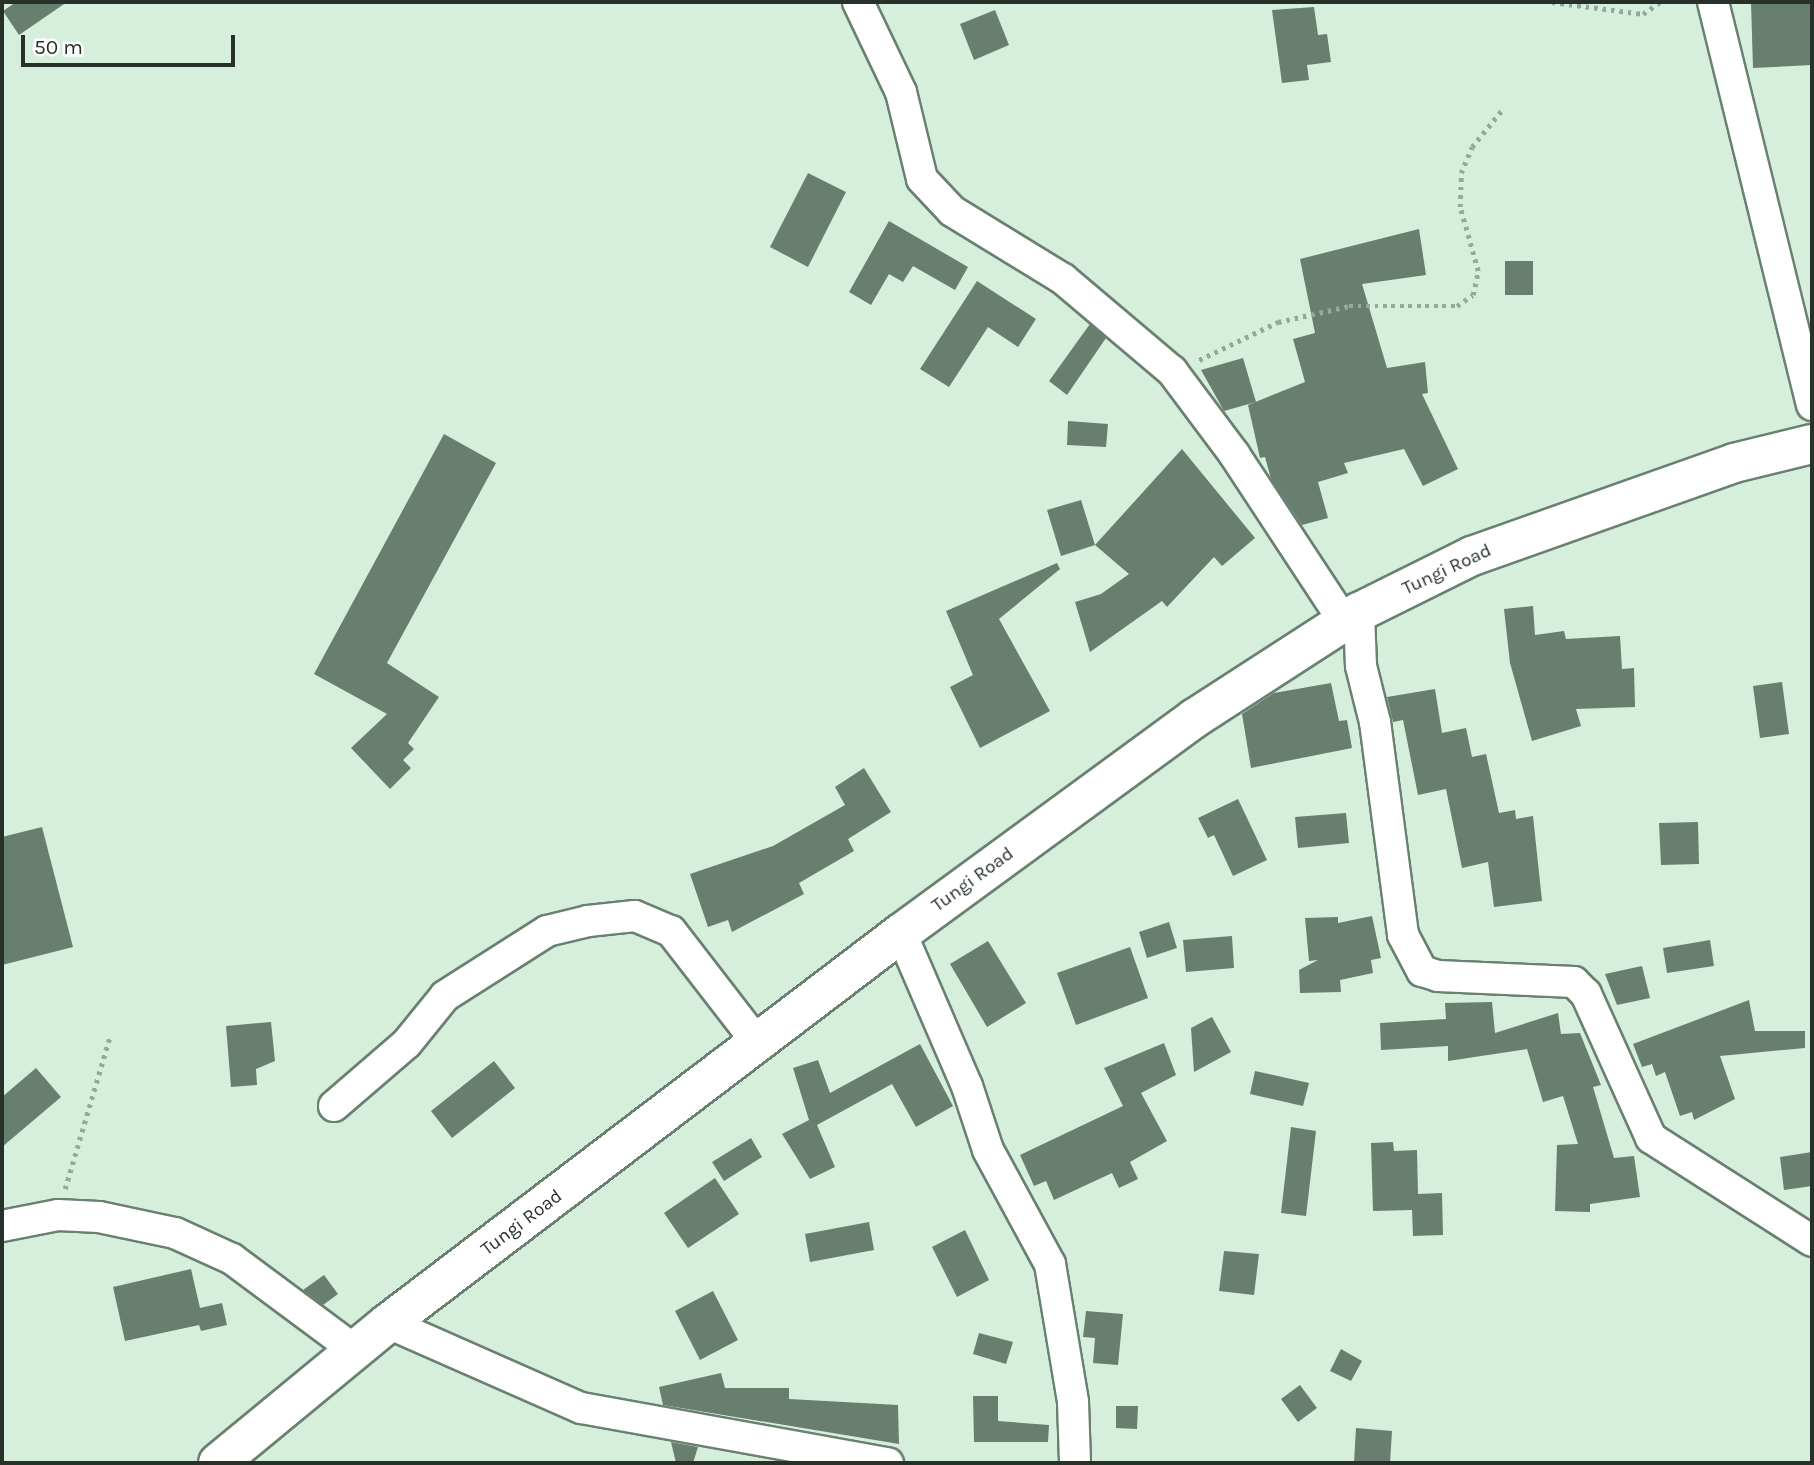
<!DOCTYPE html>
<html>
<head>
<meta charset="utf-8">
<style>
  body { margin:0 }
  #map { position:relative; width:1814px; height:1465px; overflow:hidden; background:#d6efdc; font-family:Karla,sans-serif }
  div>[style] { position:absolute }
  [style*='--x'] { left:calc(var(--x)*1px); top:calc(var(--y)*1px); width:calc(var(--w)*1px); rotate:calc(var(--a)*1deg) }
  .building>* { inset:0; background:#687e6e }
  .path>* { height:4.5px; margin-top:-2.25px; transform-origin:0; background:repeating-linear-gradient(90deg,#95a99a 0 3.5px,transparent 0 8.5px) }
  .roads { filter:drop-shadow(2px 0 #6a8070) drop-shadow(-2px 0 #6a8070) drop-shadow(0 2px #6a8070) drop-shadow(0 -2px #6a8070) }
  .minor>* { height:30px; margin:-15px; padding:0 15px; transform-origin:15px; border-radius:15px; background:#fff }
  .secondary>* { height:38px; margin:-19px; padding:0 19px; transform-origin:19px; border-radius:19px; background:#fff }
  span { translate:-50% -50%; white-space:nowrap; text-align:center; line-height:1.15; -webkit-text-stroke:6px #fff; paint-order:stroke }
  .street-label { font-size:19px; color:#27312a }
  .frame { position:absolute; inset:0; border:4px solid #27312a; pointer-events:none }
  .scale { position:absolute; left:21px; top:35px; width:214px; height:32px; box-sizing:border-box; border:4px solid #27312a; border-top:0; padding-left:9px; font-size:21px; line-height:24px; white-space:nowrap; color:#27312a; -webkit-text-stroke:5px #fff; paint-order:stroke }
</style>
</head>
<body>
<div id="map">
  <div class="building">
    <div style="clip-path:polygon(16px 2px,67px 2px,19px 35px,3px 11px)"></div>
    <div style="clip-path:polygon(1751px 2px,1812px 2px,1812px 65px,1753px 68px)"></div>
    <div style="clip-path:polygon(1314px 7px,1318px 35px,1327px 34px,1331px 62px,1307px 65px,1309px 80px,1282px 83px,1272px 10px)"></div>
    <div style="clip-path:polygon(995px 10px,1009px 45px,974px 60px,960px 24px)"></div>
    <div style="clip-path:polygon(808px 173px,846px 192px,808px 267px,770px 247px)"></div>
    <div style="clip-path:polygon(889px 221px,968px 267px,955px 290px,913px 266px,903px 282px,889px 274px,871px 305px,849px 292px)"></div>
    <div style="clip-path:polygon(1419px 229px,1426px 275px,1362px 284px,1387px 368px,1425px 362px,1428px 393px,1422px 394px,1458px 469px,1423px 486px,1404px 449px,1344px 463px,1348px 473px,1318px 482px,1328px 518px,1302px 525px,1271px 479px,1265px 457px,1260px 458px,1248px 405px,1305px 382px,1293px 339px,1315px 333px,1300px 259px)"></div>
    <div style="clip-path:polygon(1505px 261px,1533px 261px,1533px 295px,1505px 295px)"></div>
    <div style="clip-path:polygon(977px 281px,1036px 319px,1018px 347px,988px 327px,949px 387px,920px 369px)"></div>
    <div style="clip-path:polygon(1090px 324px,1106px 338px,1067px 395px,1049px 381px)"></div>
    <div style="clip-path:polygon(1243px 358px,1256px 402px,1224px 411px,1201px 370px)"></div>
    <div style="clip-path:polygon(1068px 421px,1108px 424px,1106px 447px,1067px 445px)"></div>
    <div style="clip-path:polygon(444px 434px,496px 463px,387px 663px,439px 697px,408px 743px,414px 749px,403px 760px,411px 768px,390px 789px,351px 748px,387px 714px,314px 674px)"></div>
    <div style="clip-path:polygon(1182px 449px,1255px 538px,1222px 566px,1214px 557px,1167px 607px,1162px 601px,1090px 652px,1075px 602px,1101px 594px,1129px 574px,1095px 545px)"></div>
    <div style="clip-path:polygon(1081px 500px,1095px 545px,1061px 556px,1047px 510px)"></div>
    <div style="clip-path:polygon(1057px 563px,1060px 569px,999px 619px,1050px 711px,980px 748px,950px 687px,973px 675px,946px 611px)"></div>
    <div style="clip-path:polygon(1533px 606px,1535px 635px,1564px 631px,1566px 639px,1620px 636px,1622px 669px,1634px 668px,1635px 707px,1576px 709px,1581px 726px,1532px 741px,1510px 663px,1504px 609px)"></div>
    <div style="clip-path:polygon(1782px 682px,1789px 734px,1760px 738px,1753px 686px)"></div>
    <div style="clip-path:polygon(1331px 683px,1339px 721px,1347px 720px,1352px 748px,1251px 768px,1242px 714px,1274px 693px)"></div>
    <div style="clip-path:polygon(1435px 689px,1442px 733px,1466px 728px,1472px 757px,1486px 754px,1499px 813px,1515px 810px,1516px 819px,1533px 816px,1542px 901px,1494px 907px,1488px 862px,1462px 868px,1446px 789px,1418px 795px,1403px 720px,1393px 722px,1387px 697px)"></div>
    <div style="clip-path:polygon(864px 768px,891px 812px,848px 839px,854px 851px,799px 883px,804px 894px,732px 932px,728px 920px,708px 927px,690px 874px,773px 846px,845px 805px,835px 787px)"></div>
    <div style="clip-path:polygon(1238px 799px,1267px 860px,1233px 876px,1214px 835px,1208px 838px,1198px 818px)"></div>
    <div style="clip-path:polygon(1346px 813px,1349px 843px,1298px 848px,1295px 817px)"></div>
    <div style="clip-path:polygon(1698px 822px,1699px 864px,1661px 865px,1659px 823px)"></div>
    <div style="clip-path:polygon(42px 827px,73px 947px,2px 965px,2px 837px)"></div>
    <div style="clip-path:polygon(1372px 916px,1381px 958px,1371px 960px,1373px 973px,1340px 980px,1341px 992px,1300px 993px,1299px 970px,1318px 960px,1309px 961px,1305px 918px,1338px 917px,1338px 923px)"></div>
    <div style="clip-path:polygon(1169px 922px,1177px 948px,1147px 958px,1139px 932px)"></div>
    <div style="clip-path:polygon(1232px 936px,1234px 968px,1186px 972px,1183px 940px)"></div>
    <div style="clip-path:polygon(1710px 940px,1714px 966px,1667px 973px,1663px 948px)"></div>
    <div style="clip-path:polygon(988px 941px,1026px 1003px,987px 1027px,950px 964px)"></div>
    <div style="clip-path:polygon(1130px 947px,1148px 998px,1076px 1025px,1057px 973px)"></div>
    <div style="clip-path:polygon(1642px 966px,1650px 998px,1617px 1005px,1605px 974px)"></div>
    <div style="clip-path:polygon(1749px 1000px,1755px 1031px,1805px 1031px,1805px 1048px,1720px 1056px,1735px 1099px,1694px 1120px,1692px 1112px,1680px 1116px,1665px 1072px,1656px 1076px,1652px 1064px,1642px 1067px,1633px 1044px)"></div>
    <div style="clip-path:polygon(1492px 1002px,1495px 1033px,1558px 1013px,1561px 1034px,1580px 1033px,1601px 1085px,1593px 1087px,1614px 1158px,1634px 1156px,1640px 1197px,1590px 1204px,1590px 1212px,1555px 1211px,1557px 1145px,1578px 1144px,1563px 1096px,1543px 1102px,1527px 1049px,1448px 1061px,1448px 1046px,1381px 1050px,1380px 1023px,1446px 1019px,1445px 1003px)"></div>
    <div style="clip-path:polygon(1212px 1017px,1231px 1052px,1194px 1072px,1191px 1028px)"></div>
    <div style="clip-path:polygon(271px 1022px,275px 1061px,256px 1069px,257px 1085px,231px 1087px,226px 1026px)"></div>
    <div style="clip-path:polygon(1164px 1043px,1176px 1075px,1141px 1093px,1167px 1141px,1130px 1162px,1138px 1179px,1119px 1188px,1112px 1173px,1054px 1200px,1046px 1181px,1034px 1186px,1020px 1155px,1123px 1106px,1104px 1068px)"></div>
    <div style="clip-path:polygon(920px 1044px,953px 1106px,916px 1127px,892px 1084px,817px 1125px,835px 1167px,810px 1179px,782px 1134px,809px 1120px,793px 1068px,818px 1060px,830px 1093px)"></div>
    <div style="clip-path:polygon(494px 1061px,515px 1088px,452px 1138px,431px 1111px)"></div>
    <div style="clip-path:polygon(36px 1068px,61px 1097px,2px 1147px,2px 1097px)"></div>
    <div style="clip-path:polygon(1255px 1071px,1309px 1083px,1303px 1106px,1250px 1094px)"></div>
    <div style="clip-path:polygon(1291px 1127px,1316px 1131px,1306px 1216px,1281px 1213px)"></div>
    <div style="clip-path:polygon(751px 1138px,762px 1157px,724px 1181px,712px 1162px)"></div>
    <div style="clip-path:polygon(1393px 1142px,1394px 1151px,1417px 1150px,1418px 1194px,1442px 1193px,1443px 1235px,1413px 1236px,1412px 1210px,1373px 1211px,1371px 1143px)"></div>
    <div style="clip-path:polygon(1812px 1152px,1812px 1186px,1784px 1190px,1780px 1157px)"></div>
    <div style="clip-path:polygon(715px 1178px,739px 1214px,688px 1248px,664px 1213px)"></div>
    <div style="clip-path:polygon(869px 1222px,874px 1250px,810px 1262px,805px 1234px)"></div>
    <div style="clip-path:polygon(965px 1230px,989px 1280px,957px 1297px,932px 1247px)"></div>
    <div style="clip-path:polygon(1224px 1251px,1259px 1254px,1254px 1295px,1219px 1291px)"></div>
    <div style="clip-path:polygon(191px 1269px,200px 1308px,222px 1303px,227px 1325px,201px 1331px,199px 1325px,125px 1341px,113px 1287px)"></div>
    <div style="clip-path:polygon(324px 1275px,338px 1294px,323px 1305px,303px 1290px)"></div>
    <div style="clip-path:polygon(713px 1291px,738px 1340px,700px 1360px,675px 1311px)"></div>
    <div style="clip-path:polygon(1086px 1311px,1123px 1314px,1118px 1365px,1093px 1363px,1095px 1338px,1083px 1337px)"></div>
    <div style="clip-path:polygon(979px 1333px,1013px 1342px,1006px 1364px,973px 1354px)"></div>
    <div style="clip-path:polygon(1341px 1349px,1362px 1361px,1351px 1381px,1330px 1371px)"></div>
    <div style="clip-path:polygon(721px 1373px,725px 1388px,789px 1388px,789px 1399px,898px 1405px,899px 1444px,663px 1405px,659px 1387px)"></div>
    <div style="clip-path:polygon(1300px 1385px,1317px 1408px,1298px 1422px,1281px 1399px)"></div>
    <div style="clip-path:polygon(973px 1396px,998px 1396px,998px 1421px,1049px 1425px,1048px 1442px,974px 1442px)"></div>
    <div style="clip-path:polygon(1116px 1406px,1138px 1406px,1137px 1429px,1116px 1428px)"></div>
    <div style="clip-path:polygon(1356px 1428px,1392px 1431px,1390px 1463px,1354px 1463px)"></div>
    <div style="clip-path:polygon(671px 1442px,698px 1447px,693px 1463px,676px 1463px)"></div>
  </div>
  <div class="path">
    <div style="--x:1552;--y:2;--w:92;--a:7.5"></div>
    <div style="--x:1643;--y:14;--w:21;--a:-35"></div>
    <div style="--x:1199;--y:360;--w:88;--a:-25.7"></div>
    <div style="--x:1278;--y:322;--w:73;--a:-12.7"></div>
    <div style="--x:1349;--y:306;--w:108;--a:0"></div>
    <div style="--x:1457;--y:306;--w:19;--a:-35"></div>
    <div style="--x:1473;--y:295;--w:25;--a:-78"></div>
    <div style="--x:1478;--y:271;--w:66;--a:-105.7"></div>
    <div style="--x:1460;--y:207;--w:34;--a:-88"></div>
    <div style="--x:1461;--y:173;--w:28;--a:-67"></div>
    <div style="--x:1472;--y:147;--w:48;--a:-51"></div>
    <div style="--x:65;--y:1189;--w:159;--a:-73.6"></div>
  </div>
  <div class="roads">
    <div class="minor">
      <div style="--x:858;--y:2;--w:100;--a:64.5"></div>
      <div style="--x:901;--y:92;--w:89;--a:76.4"></div>
      <div style="--x:922;--y:179;--w:44;--a:46.8"></div>
      <div style="--x:952;--y:211;--w:130;--a:31.5"></div>
      <div style="--x:1063;--y:279;--w:143;--a:40.2"></div>
      <div style="--x:1172;--y:371;--w:104;--a:53.2"></div>
      <div style="--x:1234;--y:454;--w:202;--a:56.7"></div>
      <div style="--x:1713;--y:2;--w:415;--a:76.2"></div>
      <div style="--x:1359;--y:612;--w:54;--a:87.9"></div>
      <div style="--x:1361;--y:666;--w:58;--a:76"></div>
      <div style="--x:1375;--y:722;--w:215;--a:82.5"></div>
      <div style="--x:1403;--y:935;--w:41;--a:62.2"></div>
      <div style="--x:1422;--y:971;--w:17;--a:17"></div>
      <div style="--x:1438;--y:976;--w:136;--a:2.5"></div>
      <div style="--x:1574;--y:982;--w:17;--a:45"></div>
      <div style="--x:1586;--y:994;--w:158;--a:65.7"></div>
      <div style="--x:1651;--y:1138;--w:191;--a:32.6"></div>
      <div style="--x:901;--y:933;--w:167;--a:66.7"></div>
      <div style="--x:967;--y:1086;--w:67;--a:71.8"></div>
      <div style="--x:988;--y:1150;--w:130;--a:61.5"></div>
      <div style="--x:1050;--y:1264;--w:140;--a:80.5"></div>
      <div style="--x:1073;--y:1402;--w:61;--a:88.1"></div>
      <div style="--x:334;--y:1106;--w:96;--a:-40.8"></div>
      <div style="--x:407;--y:1043;--w:60;--a:-51"></div>
      <div style="--x:445;--y:996;--w:121;--a:-32.5"></div>
      <div style="--x:547;--y:931;--w:42;--a:-13.7"></div>
      <div style="--x:588;--y:921;--w:47;--a:-6.1"></div>
      <div style="--x:635;--y:916;--w:39;--a:23"></div>
      <div style="--x:671;--y:931;--w:144;--a:52.3"></div>
      <div style="--x:2;--y:1226;--w:57;--a:-11.1"></div>
      <div style="--x:58;--y:1215;--w:41;--a:2.8"></div>
      <div style="--x:99;--y:1217;--w:78;--a:11.9"></div>
      <div style="--x:175;--y:1233;--w:63;--a:24.5"></div>
      <div style="--x:232;--y:1259;--w:154;--a:36.6"></div>
      <div style="--x:388;--y:1323;--w:211;--a:23.8"></div>
      <div style="--x:581;--y:1408;--w:312;--a:10.2"></div>
    </div>
    <div class="secondary">
      <div style="--x:218;--y:1463;--w:220;--a:-39.5"></div>
      <div style="--x:388;--y:1323;--w:644;--a:-37.24"></div>
      <div style="--x:901;--y:933;--w:364;--a:-36.2"></div>
      <div style="--x:1195;--y:718;--w:195;--a:-32.9"></div>
      <div style="--x:1359;--y:612;--w:126;--a:-26.4"></div>
      <div style="--x:1472;--y:556;--w:278;--a:-19.5"></div>
      <div style="--x:1734;--y:463;--w:80;--a:-13.7"></div>
    </div>
  </div>
  <div class="street-label">
    <span style="left:1447px;top:570px;rotate:-25deg">Tungi Road</span>
    <span style="left:973px;top:880px;rotate:-36deg">Tungi Road</span>
    <span style="left:522px;top:1223px;rotate:-37deg">Tungi Road</span>
  </div>
  <div class="frame"></div>
  <div class="scale">50 m</div>
</div>
</body>
</html>
